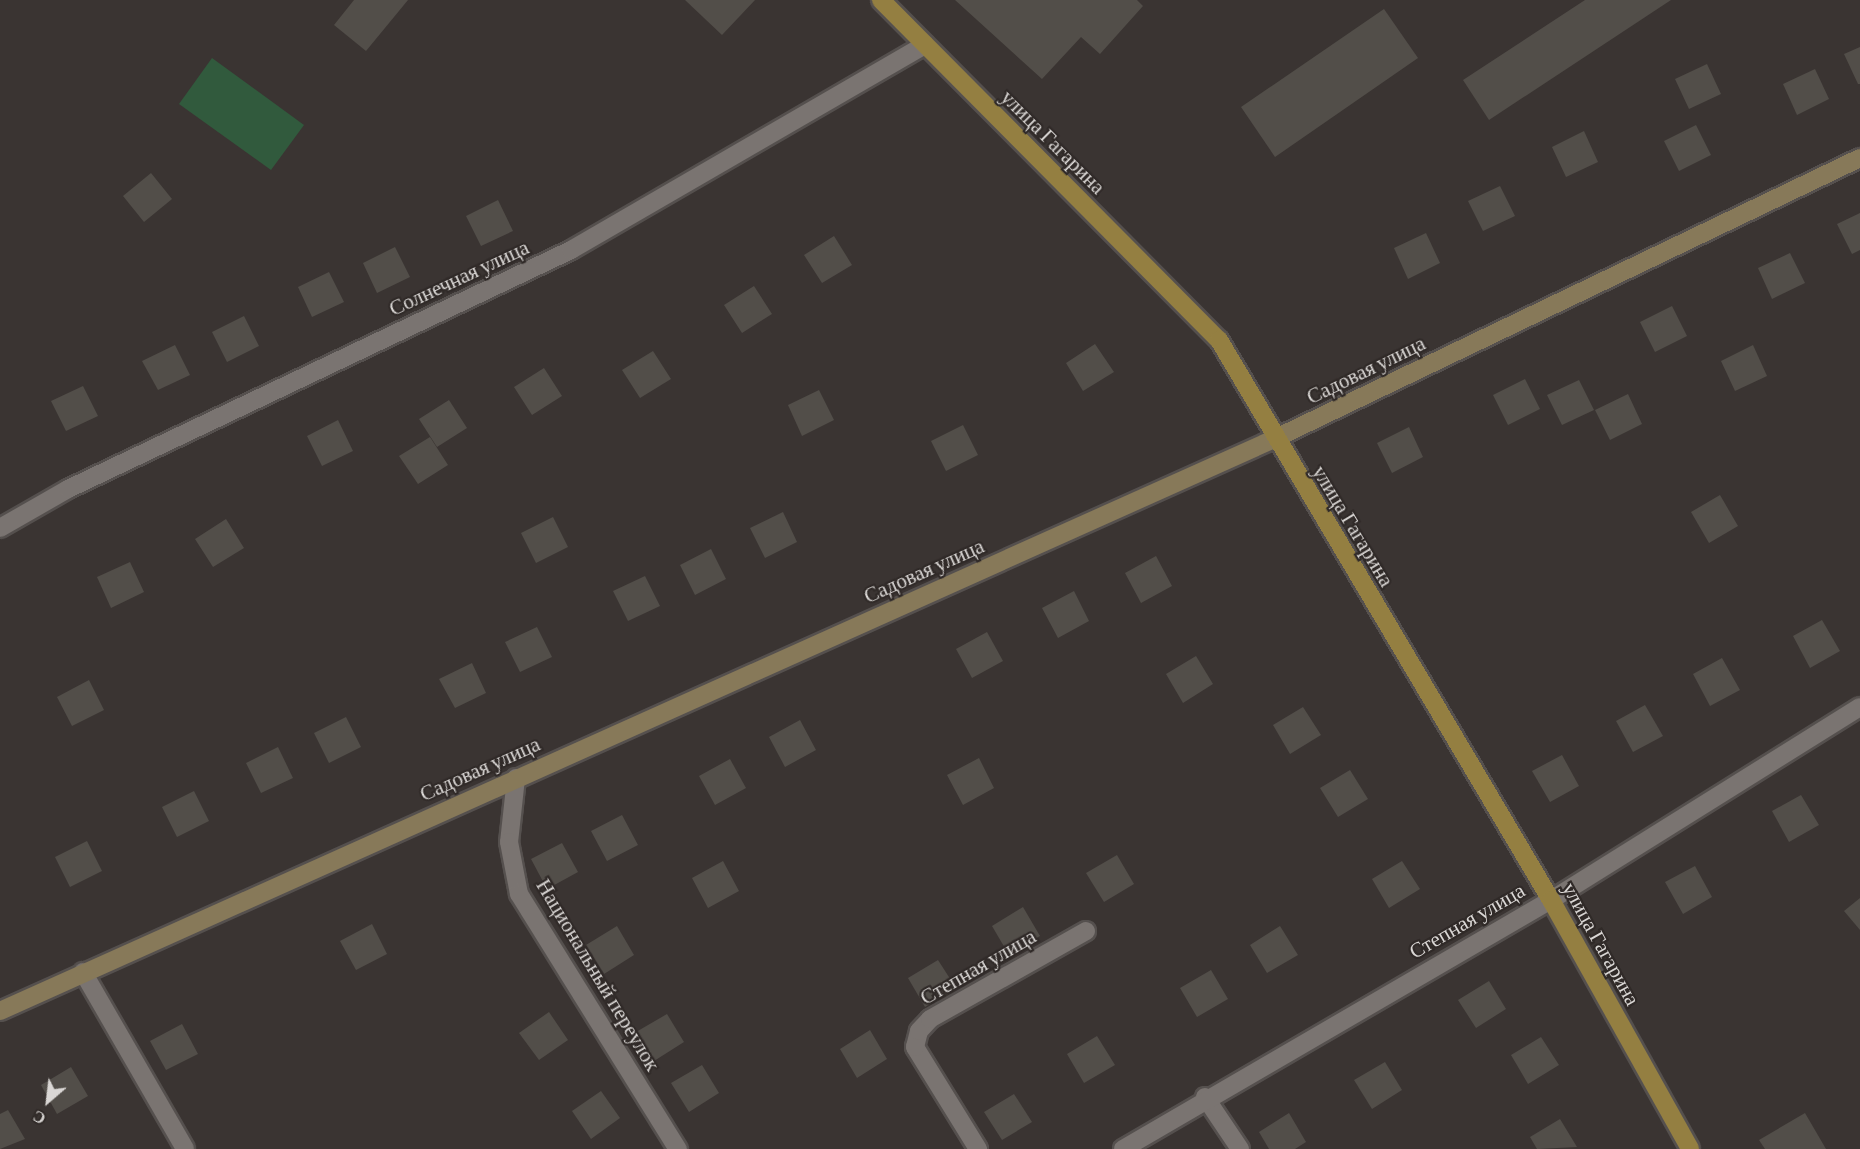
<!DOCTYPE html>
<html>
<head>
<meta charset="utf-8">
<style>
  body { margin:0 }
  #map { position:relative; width:1860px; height:1149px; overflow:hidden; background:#3a3432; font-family:"Crimson Pro",serif }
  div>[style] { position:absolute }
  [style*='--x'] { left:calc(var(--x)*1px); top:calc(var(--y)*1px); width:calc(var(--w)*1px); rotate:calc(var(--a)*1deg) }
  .green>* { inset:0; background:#315a3d }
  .building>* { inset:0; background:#524e49 }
  .roads { filter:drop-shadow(2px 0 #55504e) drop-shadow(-2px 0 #55504e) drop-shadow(0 2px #55504e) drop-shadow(0 -2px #55504e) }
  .street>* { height:18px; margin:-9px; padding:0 9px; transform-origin:9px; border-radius:9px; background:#7a7471 }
  .secondary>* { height:18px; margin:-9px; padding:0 9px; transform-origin:9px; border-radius:9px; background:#877959 }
  .primary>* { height:18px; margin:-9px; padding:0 9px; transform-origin:9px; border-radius:9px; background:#947f41 }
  span { translate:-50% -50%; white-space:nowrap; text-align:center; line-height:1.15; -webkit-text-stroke:4.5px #302a28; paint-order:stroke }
  .street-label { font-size:21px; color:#dad7d5 }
  .north { position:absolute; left:18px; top:1071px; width:60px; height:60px; -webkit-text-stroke:4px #302a28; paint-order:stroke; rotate:208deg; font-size:16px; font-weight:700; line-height:24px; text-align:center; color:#dad7d5 }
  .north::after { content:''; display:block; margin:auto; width:21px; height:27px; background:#dad7d5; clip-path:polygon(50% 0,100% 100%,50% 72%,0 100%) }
</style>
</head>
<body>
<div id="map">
  <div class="green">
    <div style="clip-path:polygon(212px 58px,304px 125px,271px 170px,179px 104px)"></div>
  </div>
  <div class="building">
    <div style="clip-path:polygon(354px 0,408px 0,366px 51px,334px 25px)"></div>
    <div style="clip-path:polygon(685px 0,755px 0,722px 35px)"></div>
    <div style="clip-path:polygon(955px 0,1137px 0,1143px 6px,1100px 54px,1081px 37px,1042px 79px)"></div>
    <div style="clip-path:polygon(1585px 0,1671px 0,1489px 120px,1463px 80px)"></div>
    <div style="clip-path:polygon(1384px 9px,1418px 58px,1275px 157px,1241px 107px)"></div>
    <div style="clip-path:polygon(1860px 47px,1860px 84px,1858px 84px,1844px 54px)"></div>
    <div style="clip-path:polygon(1707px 64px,1721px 94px,1689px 109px,1675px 79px)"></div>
    <div style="clip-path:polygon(1815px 69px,1829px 99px,1797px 115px,1783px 84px)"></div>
    <div style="clip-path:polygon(1696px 125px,1711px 155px,1679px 171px,1664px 141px)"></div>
    <div style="clip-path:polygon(1584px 131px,1598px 162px,1566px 177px,1552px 147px)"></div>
    <div style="clip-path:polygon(151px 173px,172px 199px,144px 222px,123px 196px)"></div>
    <div style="clip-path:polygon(1500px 186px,1515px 216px,1483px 231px,1468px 201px)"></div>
    <div style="clip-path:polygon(498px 200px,513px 231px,481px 246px,466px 216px)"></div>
    <div style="clip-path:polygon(1860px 213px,1860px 250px,1852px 254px,1837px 224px)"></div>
    <div style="clip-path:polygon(1426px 233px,1440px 263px,1408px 279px,1394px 248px)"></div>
    <div style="clip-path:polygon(834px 236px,852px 265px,822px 283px,804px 255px)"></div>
    <div style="clip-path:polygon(395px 247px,410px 277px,377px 293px,363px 263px)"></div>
    <div style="clip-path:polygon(1790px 253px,1805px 283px,1772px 299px,1758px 268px)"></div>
    <div style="clip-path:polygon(329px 272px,344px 302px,312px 317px,298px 287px)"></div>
    <div style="clip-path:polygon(754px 286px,772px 314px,742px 333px,724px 305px)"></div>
    <div style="clip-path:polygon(1672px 306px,1687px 336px,1655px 352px,1640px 322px)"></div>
    <div style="clip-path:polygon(244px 316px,259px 346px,227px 362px,212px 332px)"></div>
    <div style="clip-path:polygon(1095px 344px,1114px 372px,1083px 391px,1066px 363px)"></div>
    <div style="clip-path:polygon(175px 345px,190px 375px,158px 390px,142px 361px)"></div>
    <div style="clip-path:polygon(1753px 345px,1767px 376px,1735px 391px,1721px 361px)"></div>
    <div style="clip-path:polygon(653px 351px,671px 379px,640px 398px,622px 370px)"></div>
    <div style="clip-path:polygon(544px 368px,562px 396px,532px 415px,514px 387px)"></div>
    <div style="clip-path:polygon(1525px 379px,1540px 409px,1508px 425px,1493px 395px)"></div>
    <div style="clip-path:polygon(1579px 380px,1594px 410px,1562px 425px,1547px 395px)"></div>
    <div style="clip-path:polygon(83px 386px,98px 416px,66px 431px,51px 401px)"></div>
    <div style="clip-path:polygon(819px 390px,834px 420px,802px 436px,788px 405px)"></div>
    <div style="clip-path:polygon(1628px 394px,1642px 424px,1610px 440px,1595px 410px)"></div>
    <div style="clip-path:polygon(449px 400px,467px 428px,437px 447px,419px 419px)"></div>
    <div style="clip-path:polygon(338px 420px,353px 451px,322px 466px,307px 436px)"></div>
    <div style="clip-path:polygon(963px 425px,978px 455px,946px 471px,931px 441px)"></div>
    <div style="clip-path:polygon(1409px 427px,1423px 457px,1392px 473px,1377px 443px)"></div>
    <div style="clip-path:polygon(430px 437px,448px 465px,418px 484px,399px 456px)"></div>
    <div style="clip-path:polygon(1720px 495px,1738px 526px,1709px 543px,1691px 512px)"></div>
    <div style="clip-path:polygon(783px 512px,797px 542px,765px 558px,750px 528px)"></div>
    <div style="clip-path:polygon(553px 517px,568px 547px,536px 563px,521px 533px)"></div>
    <div style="clip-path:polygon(226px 519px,244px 548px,213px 567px,195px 539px)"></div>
    <div style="clip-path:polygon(711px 549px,726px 579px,695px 595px,680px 565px)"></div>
    <div style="clip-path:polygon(1156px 556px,1172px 586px,1141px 603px,1125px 573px)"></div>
    <div style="clip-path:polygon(130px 562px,144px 592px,111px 608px,97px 577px)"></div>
    <div style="clip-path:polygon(645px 576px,660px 606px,628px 621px,613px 591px)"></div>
    <div style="clip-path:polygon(1074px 591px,1089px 621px,1058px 638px,1042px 608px)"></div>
    <div style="clip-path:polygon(1822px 620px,1840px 651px,1810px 668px,1793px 636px)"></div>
    <div style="clip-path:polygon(537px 627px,552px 657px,520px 672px,505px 642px)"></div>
    <div style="clip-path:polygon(987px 632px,1003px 661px,972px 678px,956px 649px)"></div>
    <div style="clip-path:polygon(1196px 656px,1213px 684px,1183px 703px,1166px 674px)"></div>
    <div style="clip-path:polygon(1722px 658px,1740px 690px,1710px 706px,1693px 674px)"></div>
    <div style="clip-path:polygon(472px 663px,486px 693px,455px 708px,439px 679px)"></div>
    <div style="clip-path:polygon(89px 680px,104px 710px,72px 726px,57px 697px)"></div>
    <div style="clip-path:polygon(1645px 705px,1663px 736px,1633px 752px,1616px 721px)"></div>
    <div style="clip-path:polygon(1303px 707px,1321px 735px,1290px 754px,1273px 725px)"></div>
    <div style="clip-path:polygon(346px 717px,361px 747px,329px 763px,314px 733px)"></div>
    <div style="clip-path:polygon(800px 720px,816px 750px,785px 767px,769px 737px)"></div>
    <div style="clip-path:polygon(278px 747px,293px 778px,261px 793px,246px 763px)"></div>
    <div style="clip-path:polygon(1562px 755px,1579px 786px,1550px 802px,1532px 771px)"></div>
    <div style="clip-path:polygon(979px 758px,994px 788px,963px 805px,947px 775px)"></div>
    <div style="clip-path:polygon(730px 759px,746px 788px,715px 805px,699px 776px)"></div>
    <div style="clip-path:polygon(1350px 770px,1368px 799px,1338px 817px,1320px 788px)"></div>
    <div style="clip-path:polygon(194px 791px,209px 821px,177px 837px,162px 807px)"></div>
    <div style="clip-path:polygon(1801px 795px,1819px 825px,1789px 842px,1772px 811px)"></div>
    <div style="clip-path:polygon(622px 815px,638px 845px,607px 861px,591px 831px)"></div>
    <div style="clip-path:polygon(87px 841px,102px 871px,70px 887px,55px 857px)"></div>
    <div style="clip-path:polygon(562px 843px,578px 872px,547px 889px,531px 859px)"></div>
    <div style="clip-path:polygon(1117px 855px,1134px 884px,1104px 902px,1086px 873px)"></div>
    <div style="clip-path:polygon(723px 861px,739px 891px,708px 908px,692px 878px)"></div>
    <div style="clip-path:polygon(1402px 861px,1420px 889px,1389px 908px,1372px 879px)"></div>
    <div style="clip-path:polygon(1695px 866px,1712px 897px,1683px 914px,1665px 882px)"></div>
    <div style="clip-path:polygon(1860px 898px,1860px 930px,1844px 911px)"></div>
    <div style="clip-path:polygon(1023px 907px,1040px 936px,1009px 955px,992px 926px)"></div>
    <div style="clip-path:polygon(372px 924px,387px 954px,356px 970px,340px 941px)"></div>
    <div style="clip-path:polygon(617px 926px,634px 955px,604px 974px,586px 945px)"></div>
    <div style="clip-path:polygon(1280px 926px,1298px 955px,1267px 973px,1250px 945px)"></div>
    <div style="clip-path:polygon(938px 960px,956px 988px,925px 1007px,908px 978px)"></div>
    <div style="clip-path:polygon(1211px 970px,1228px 999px,1197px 1017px,1180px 988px)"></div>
    <div style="clip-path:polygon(1489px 981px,1506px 1009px,1476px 1028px,1458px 1000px)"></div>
    <div style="clip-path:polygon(549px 1012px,568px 1040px,539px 1060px,519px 1033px)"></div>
    <div style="clip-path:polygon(667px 1014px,684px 1042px,654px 1061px,636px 1032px)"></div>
    <div style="clip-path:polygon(182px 1024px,198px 1054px,166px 1070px,150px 1041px)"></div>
    <div style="clip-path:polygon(870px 1030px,887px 1059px,857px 1078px,840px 1049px)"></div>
    <div style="clip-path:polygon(1097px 1036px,1115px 1065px,1084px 1083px,1067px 1054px)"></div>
    <div style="clip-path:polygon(1541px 1037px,1559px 1065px,1528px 1084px,1511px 1055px)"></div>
    <div style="clip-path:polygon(1385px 1062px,1402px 1090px,1372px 1109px,1354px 1080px)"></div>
    <div style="clip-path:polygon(702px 1065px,719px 1093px,689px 1112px,671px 1083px)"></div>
    <div style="clip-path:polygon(71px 1067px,88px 1096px,57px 1114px,41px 1085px)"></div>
    <div style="clip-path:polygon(601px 1091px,620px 1118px,591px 1139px,572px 1111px)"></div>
    <div style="clip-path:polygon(1014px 1094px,1032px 1122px,1002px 1140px,984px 1112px)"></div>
    <div style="clip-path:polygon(8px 1110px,25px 1139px,0 1149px,0 1114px)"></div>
    <div style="clip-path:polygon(1289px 1113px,1306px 1142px,1295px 1149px,1269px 1149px,1259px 1132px)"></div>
    <div style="clip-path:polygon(1805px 1113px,1826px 1149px,1765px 1149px,1759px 1140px)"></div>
    <div style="clip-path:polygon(1560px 1119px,1577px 1147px,1537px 1149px,1530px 1137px)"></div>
  </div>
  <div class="roads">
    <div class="street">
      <div style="--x:0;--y:528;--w:78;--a:-29.8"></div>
      <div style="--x:68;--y:489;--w:557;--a:-25.41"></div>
      <div style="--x:571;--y:250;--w:409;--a:-30.1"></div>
      <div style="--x:516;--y:778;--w:64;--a:96.2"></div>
      <div style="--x:509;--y:842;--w:53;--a:79.1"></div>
      <div style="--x:519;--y:894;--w:301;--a:58.1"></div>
      <div style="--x:83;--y:972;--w:204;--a:60"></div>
      <div style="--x:1205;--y:1097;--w:63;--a:56.1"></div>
      <div style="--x:978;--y:1149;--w:120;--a:-121.7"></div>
      <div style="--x:915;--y:1047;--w:16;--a:-76"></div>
      <div style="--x:919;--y:1031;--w:16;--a:-47"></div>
      <div style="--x:930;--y:1019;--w:179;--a:-29.4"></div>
      <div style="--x:1123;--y:1149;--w:495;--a:-30.2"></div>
      <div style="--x:1551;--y:900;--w:364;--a:-32"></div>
    </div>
    <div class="secondary">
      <div style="--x:0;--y:1011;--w:1397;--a:-24.18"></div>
      <div style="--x:1274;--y:439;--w:650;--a:-25.62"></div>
    </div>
    <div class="primary">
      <div style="--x:881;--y:0;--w:479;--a:45.2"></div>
      <div style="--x:1219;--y:340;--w:651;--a:59.34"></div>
      <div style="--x:1551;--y:900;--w:285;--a:60.8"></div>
    </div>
  </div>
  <div class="street-label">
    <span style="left:1053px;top:142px;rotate:45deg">улица Гагарина</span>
    <span style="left:459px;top:278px;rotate:-25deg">Солнечная улица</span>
    <span style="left:1366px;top:370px;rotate:-26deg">Садовая улица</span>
    <span style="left:1353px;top:526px;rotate:59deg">улица Гагарина</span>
    <span style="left:924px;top:571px;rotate:-24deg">Садовая улица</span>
    <span style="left:480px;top:769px;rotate:-24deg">Садовая улица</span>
    <span style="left:1467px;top:921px;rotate:-30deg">Степная улица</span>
    <span style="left:1601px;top:944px;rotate:61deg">улица Гагарина</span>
    <span style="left:978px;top:967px;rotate:-30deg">Степная улица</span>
    <span style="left:598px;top:975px;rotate:59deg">Национальный переулок</span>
  </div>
  <div class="north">С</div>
</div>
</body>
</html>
